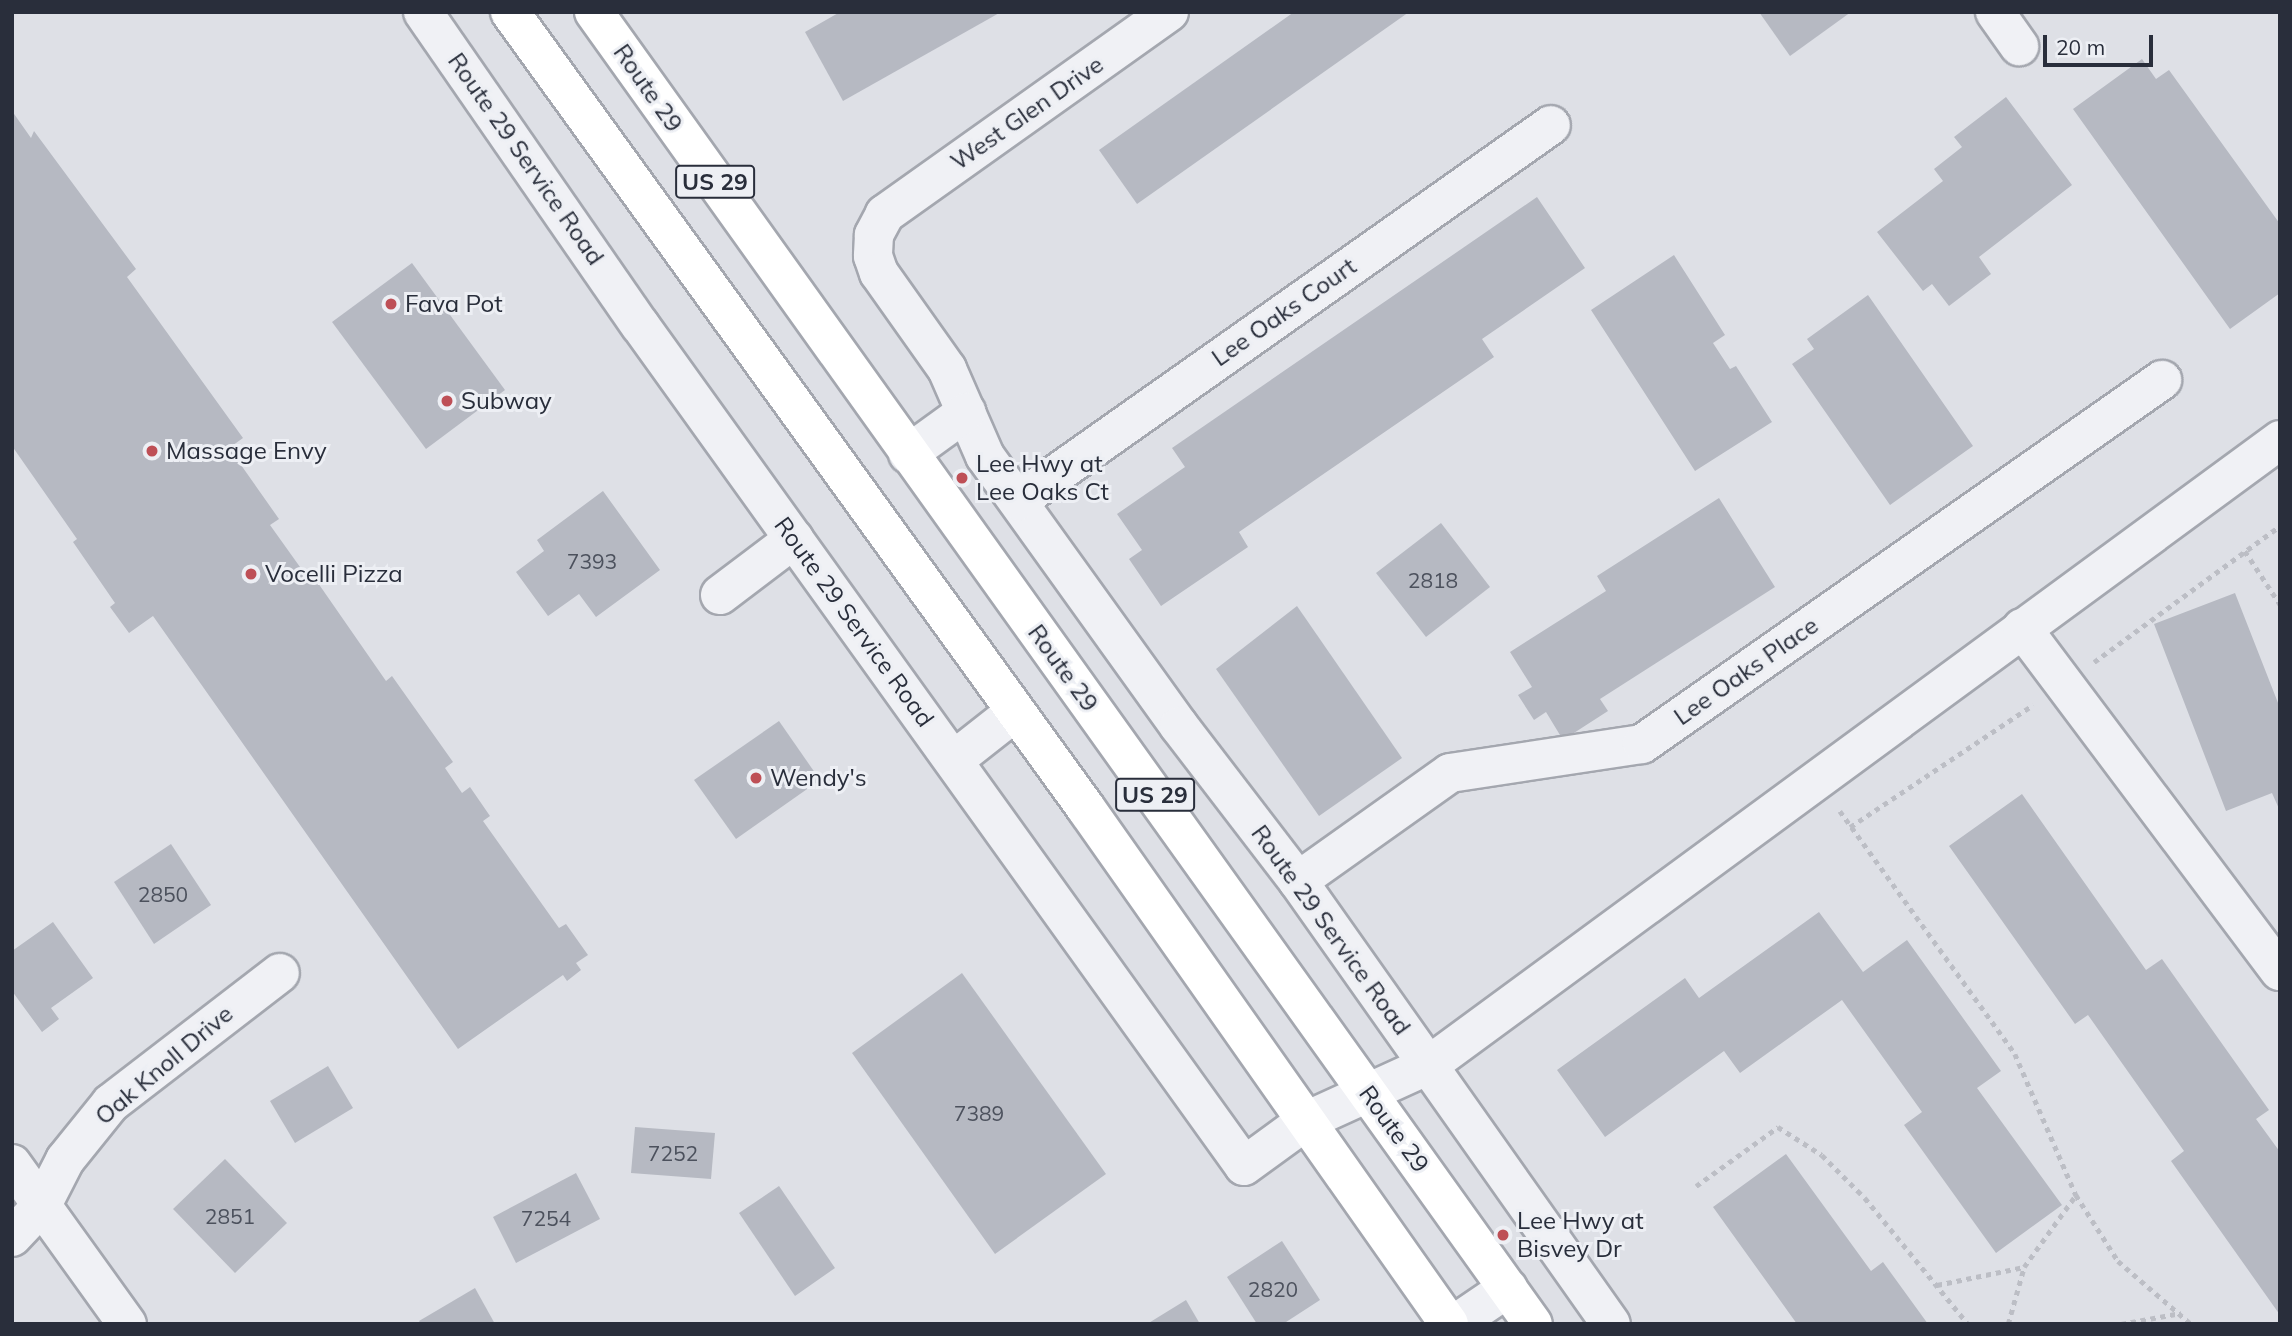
<!DOCTYPE html>
<html>
<head>
<meta charset="utf-8">
<style>
  body { margin:0 }
  #map { position:relative; width:2292px; height:1336px; overflow:hidden; background:#dee0e6; font-family:Mulish,sans-serif }
  div>[style] { position:absolute }
  [style*='--x'] { left:calc(var(--x)*1px); top:calc(var(--y)*1px); width:calc(var(--w)*1px); rotate:calc(var(--a)*1deg) }
  .building>* { inset:0; background:#b6b9c2 }
  .path>* { height:4.5px; margin-top:-2.25px; transform-origin:0; background:repeating-linear-gradient(90deg,#bcbec5 0 5px,transparent 0 10px) }
  .roads { filter:drop-shadow(2px 0 #a4a7af) drop-shadow(-2px 0 #a4a7af) drop-shadow(0 2px #a4a7af) drop-shadow(0 -2px #a4a7af) }
  .minor>* { height:38px; margin:-19px; padding:0 19px; transform-origin:19px; border-radius:19px; background:#f0f1f5 }
  .major>* { height:38px; margin:-19px; padding:0 19px; transform-origin:19px; border-radius:19px; background:#fff }
  .dots>* { width:19px; height:19px; translate:-50% -50%; box-sizing:border-box; border:4px solid #edeff4; border-radius:50% }
  span { translate:-50% -50%; white-space:nowrap; text-align:center; line-height:1.15; -webkit-text-stroke:6px #edeff4; paint-order:stroke }
  .number-label { font-size:21px; color:#4c515d }
  .number-label span { -webkit-text-stroke-width:0 }
  .shield-label span { padding:2px 5px; background:#edeff4; border:2px solid; border-radius:5px; -webkit-text-stroke-width:0 }
  .shield-label { font-size:23px; color:#292e3b; font-weight:700 }
  .street-label { font-size:24px; color:#292e3b }
  .poi-label { font-size:24px; color:#292e3b }
  .left { translate:0 -50%; text-align:left }
  .frame { position:absolute; inset:0; border:14px solid #292e3b; pointer-events:none }
  .scale { position:absolute; left:2043px; top:35px; width:110px; height:32px; box-sizing:border-box; border:4px solid #292e3b; border-top:0; padding-left:9px; font-size:21px; line-height:24px; white-space:nowrap; color:#292e3b; -webkit-text-stroke:5px #edeff4; paint-order:stroke }
</style>
</head>
<body>
<div id="map">
  <div class="building">
    <div style="clip-path:polygon(840px 12px,1001px 12px,843px 101px,805px 32px)"></div>
    <div style="clip-path:polygon(1294px 12px,1409px 12px,1137px 204px,1099px 150px)"></div>
    <div style="clip-path:polygon(1759px 12px,1851px 12px,1790px 56px)"></div>
    <div style="clip-path:polygon(2142px 59px,2156px 79px,2169px 70px,2280px 224px,2280px 293px,2230px 329px,2073px 109px)"></div>
    <div style="clip-path:polygon(2006px 97px,2072px 185px,1979px 257px,1991px 274px,1949px 306px,1932px 284px,1923px 291px,1877px 232px,1943px 181px,1934px 169px,1962px 147px,1954px 137px)"></div>
    <div style="clip-path:polygon(12px 111px,31px 138px,34px 131px,136px 269px,127px 277px,243px 438px,229px 448px,279px 519px,270px 525px,305px 574px,309px 570px,386px 681px,392px 676px,453px 762px,445px 768px,462px 793px,470px 787px,490px 816px,483px 821px,559px 928px,566px 924px,588px 955px,576px 963px,581px 970px,567px 981px,563px 975px,458px 1049px,153px 616px,129px 633px,110px 607px,115px 603px,73px 542px,77px 539px,12px 446px)"></div>
    <div style="clip-path:polygon(1537px 197px,1585px 268px,1482px 339px,1494px 357px,1239px 532px,1248px 547px,1161px 606px,1129px 559px,1142px 550px,1117px 514px,1185px 467px,1172px 448px)"></div>
    <div style="clip-path:polygon(1674px 255px,1725px 335px,1713px 343px,1730px 369px,1736px 366px,1772px 422px,1695px 471px,1591px 310px)"></div>
    <div style="clip-path:polygon(412px 263px,505px 390px,426px 449px,332px 322px)"></div>
    <div style="clip-path:polygon(1868px 295px,1973px 446px,1890px 505px,1792px 364px,1814px 349px,1807px 339px)"></div>
    <div style="clip-path:polygon(603px 491px,660px 570px,596px 617px,579px 594px,548px 616px,516px 572px,544px 551px,537px 540px)"></div>
    <div style="clip-path:polygon(1719px 498px,1775px 587px,1600px 699px,1608px 711px,1563px 740px,1546px 712px,1534px 720px,1518px 695px,1532px 687px,1510px 652px,1606px 591px,1597px 576px)"></div>
    <div style="clip-path:polygon(1441px 523px,1490px 587px,1426px 637px,1376px 573px)"></div>
    <div style="clip-path:polygon(2235px 593px,2280px 708px,2280px 811px,2272px 793px,2226px 811px,2154px 624px)"></div>
    <div style="clip-path:polygon(1297px 606px,1402px 758px,1319px 816px,1216px 669px)"></div>
    <div style="clip-path:polygon(779px 721px,820px 780px,736px 839px,694px 780px)"></div>
    <div style="clip-path:polygon(2022px 794px,2146px 970px,2162px 959px,2269px 1110px,2256px 1119px,2280px 1152px,2280px 1315px,2171px 1161px,2184px 1151px,2088px 1015px,2075px 1024px,1949px 846px)"></div>
    <div style="clip-path:polygon(171px 844px,211px 905px,154px 944px,114px 882px)"></div>
    <div style="clip-path:polygon(1819px 912px,1863px 972px,1907px 940px,2001px 1071px,1977px 1088px,2062px 1205px,1996px 1253px,1904px 1125px,1922px 1112px,1842px 1000px,1740px 1073px,1724px 1051px,1605px 1137px,1557px 1070px,1685px 978px,1699px 998px)"></div>
    <div style="clip-path:polygon(53px 922px,93px 978px,51px 1008px,59px 1019px,42px 1032px,12px 991px,12px 951px)"></div>
    <div style="clip-path:polygon(962px 973px,1106px 1174px,995px 1254px,852px 1053px)"></div>
    <div style="clip-path:polygon(328px 1066px,353px 1108px,295px 1143px,270px 1101px)"></div>
    <div style="clip-path:polygon(635px 1127px,715px 1133px,711px 1179px,631px 1173px)"></div>
    <div style="clip-path:polygon(1786px 1154px,1871px 1271px,1883px 1262px,1928px 1324px,1797px 1324px,1713px 1207px)"></div>
    <div style="clip-path:polygon(225px 1159px,287px 1223px,235px 1273px,173px 1209px)"></div>
    <div style="clip-path:polygon(576px 1173px,600px 1219px,516px 1263px,493px 1217px)"></div>
    <div style="clip-path:polygon(779px 1186px,835px 1268px,795px 1296px,739px 1213px)"></div>
    <div style="clip-path:polygon(1282px 1241px,1320px 1300px,1283px 1324px,1257px 1324px,1227px 1277px)"></div>
    <div style="clip-path:polygon(475px 1288px,495px 1324px,421px 1324px,419px 1321px)"></div>
    <div style="clip-path:polygon(1186px 1300px,1200px 1324px,1147px 1324px)"></div>
  </div>
  <div class="path">
    <div style="--x:2245;--y:551;--w:64;--a:56.6"></div>
    <div style="--x:2094;--y:662;--w:230;--a:-36.2"></div>
    <div style="--x:1840;--y:811;--w:299;--a:54.2"></div>
    <div style="--x:2015;--y:1054;--w:154;--a:66.6"></div>
    <div style="--x:2076;--y:1195;--w:78;--a:57.5"></div>
    <div style="--x:2118;--y:1261;--w:96;--a:40.8"></div>
    <div style="--x:1850;--y:827;--w:220;--a:-33.7"></div>
    <div style="--x:1696;--y:1186;--w:101;--a:-35.7"></div>
    <div style="--x:1778;--y:1127;--w:52;--a:32.5"></div>
    <div style="--x:1822;--y:1155;--w:61;--a:45"></div>
    <div style="--x:1865;--y:1198;--w:163;--a:50.7"></div>
    <div style="--x:1937;--y:1285;--w:89;--a:-11.7"></div>
    <div style="--x:2008;--y:1324;--w:59;--a:-74.3"></div>
    <div style="--x:2024;--y:1267;--w:89;--a:-54.2"></div>
    <div style="--x:2121;--y:1324;--w:61;--a:-10.4"></div>
  </div>
  <div class="roads">
    <div class="minor">
      <div style="--x:423;--y:12;--w:381;--a:55.3"></div>
      <div style="--x:640;--y:325;--w:1035;--a:54.31"></div>
      <div style="--x:1244;--y:1166;--w:77;--a:-36"></div>
      <div style="--x:1306;--y:1121;--w:135;--a:-24.5"></div>
      <div style="--x:1429;--y:1065;--w:1056;--a:-36.29"></div>
      <div style="--x:1169;--y:12;--w:349;--a:144.6"></div>
      <div style="--x:885;--y:214;--w:24;--a:118"></div>
      <div style="--x:874;--y:235;--w:21;--a:93"></div>
      <div style="--x:873;--y:256;--w:18;--a:71"></div>
      <div style="--x:879;--y:273;--w:118;--a:54.7"></div>
      <div style="--x:947;--y:369;--w:95;--a:66.4"></div>
      <div style="--x:985;--y:456;--w:332;--a:54.3"></div>
      <div style="--x:1179;--y:726;--w:195;--a:52.5"></div>
      <div style="--x:1298;--y:881;--w:542;--a:54.76"></div>
      <div style="--x:1995;--y:12;--w:42;--a:54.8"></div>
      <div style="--x:908;--y:454;--w:72;--a:-35.9"></div>
      <div style="--x:1018;--y:501;--w:652;--a:-35.2"></div>
      <div style="--x:720;--y:595;--w:93;--a:-37.1"></div>
      <div style="--x:2022;--y:628;--w:429;--a:53.1"></div>
      <div style="--x:954;--y:760;--w:78;--a:-38.2"></div>
      <div style="--x:1298;--y:881;--w:186;--a:-35.4"></div>
      <div style="--x:1450;--y:773;--w:194;--a:-8.6"></div>
      <div style="--x:1642;--y:744;--w:635;--a:-34.99"></div>
      <div style="--x:12;--y:1164;--w:197;--a:54.3"></div>
      <div style="--x:12;--y:1237;--w:44;--a:-46.8"></div>
      <div style="--x:42;--y:1205;--w:51;--a:-62.9"></div>
      <div style="--x:65;--y:1160;--w:73;--a:-51.1"></div>
      <div style="--x:111;--y:1103;--w:213;--a:-37.6"></div>
      <div style="--x:1455;--y:1324;--w:64;--a:-34.2"></div>
    </div>
    <div class="major">
      <div style="--x:510;--y:12;--w:981;--a:54.12"></div>
      <div style="--x:1085;--y:807;--w:632;--a:54.85"></div>
      <div style="--x:594;--y:12;--w:1613;--a:54.41"></div>
    </div>
  </div>
  <div class="dots">
    <div style="left:391px;top:304px;background:#be4f56"></div>
    <div style="left:447px;top:401px;background:#be4f56"></div>
    <div style="left:152px;top:451px;background:#be4f56"></div>
    <div style="left:962px;top:478px;background:#be4f56"></div>
    <div style="left:251px;top:574px;background:#be4f56"></div>
    <div style="left:756px;top:778px;background:#be4f56"></div>
    <div style="left:1503px;top:1235px;background:#be4f56"></div>
  </div>
  <div class="number-label">
    <span style="left:592px;top:561px">7393</span>
    <span style="left:1433px;top:580px">2818</span>
    <span style="left:163px;top:894px">2850</span>
    <span style="left:979px;top:1113px">7389</span>
    <span style="left:673px;top:1153px">7252</span>
    <span style="left:230px;top:1216px">2851</span>
    <span style="left:546px;top:1218px">7254</span>
    <span style="left:1273px;top:1289px">2820</span>
  </div>
  <div class="shield-label">
    <span style="left:715px;top:182px">US 29</span>
    <span style="left:1155px;top:795px">US 29</span>
  </div>
  <div class="street-label">
    <span style="left:648px;top:88px;rotate:55deg">Route 29</span>
    <span style="left:1027px;top:113px;rotate:-35deg">West Glen Drive</span>
    <span style="left:526px;top:159px;rotate:55deg">Route 29 Service Road</span>
    <span style="left:1284px;top:312px;rotate:-35deg">Lee Oaks Court</span>
    <span style="left:854px;top:622px;rotate:54deg">Route 29 Service Road</span>
    <span style="left:1063px;top:668px;rotate:54deg">Route 29</span>
    <span style="left:1746px;top:671px;rotate:-35deg">Lee Oaks Place</span>
    <span style="left:1331px;top:930px;rotate:54deg">Route 29 Service Road</span>
    <span style="left:164px;top:1065px;rotate:-40deg">Oak Knoll Drive</span>
    <span style="left:1394px;top:1129px;rotate:54deg">Route 29</span>
  </div>
  <div class="poi-label">
    <span class="left" style="left:405px;top:304px">Fava Pot</span>
    <span class="left" style="left:461px;top:401px">Subway</span>
    <span class="left" style="left:166px;top:451px">Massage Envy</span>
    <span class="left" style="left:976px;top:478px">Lee Hwy at<br>Lee Oaks Ct</span>
    <span class="left" style="left:265px;top:574px">Vocelli Pizza</span>
    <span class="left" style="left:770px;top:778px">Wendy's</span>
    <span class="left" style="left:1517px;top:1235px">Lee Hwy at<br>Bisvey Dr</span>
  </div>
  <div class="frame"></div>
  <div class="scale">20 m</div>
</div>
</body>
</html>
